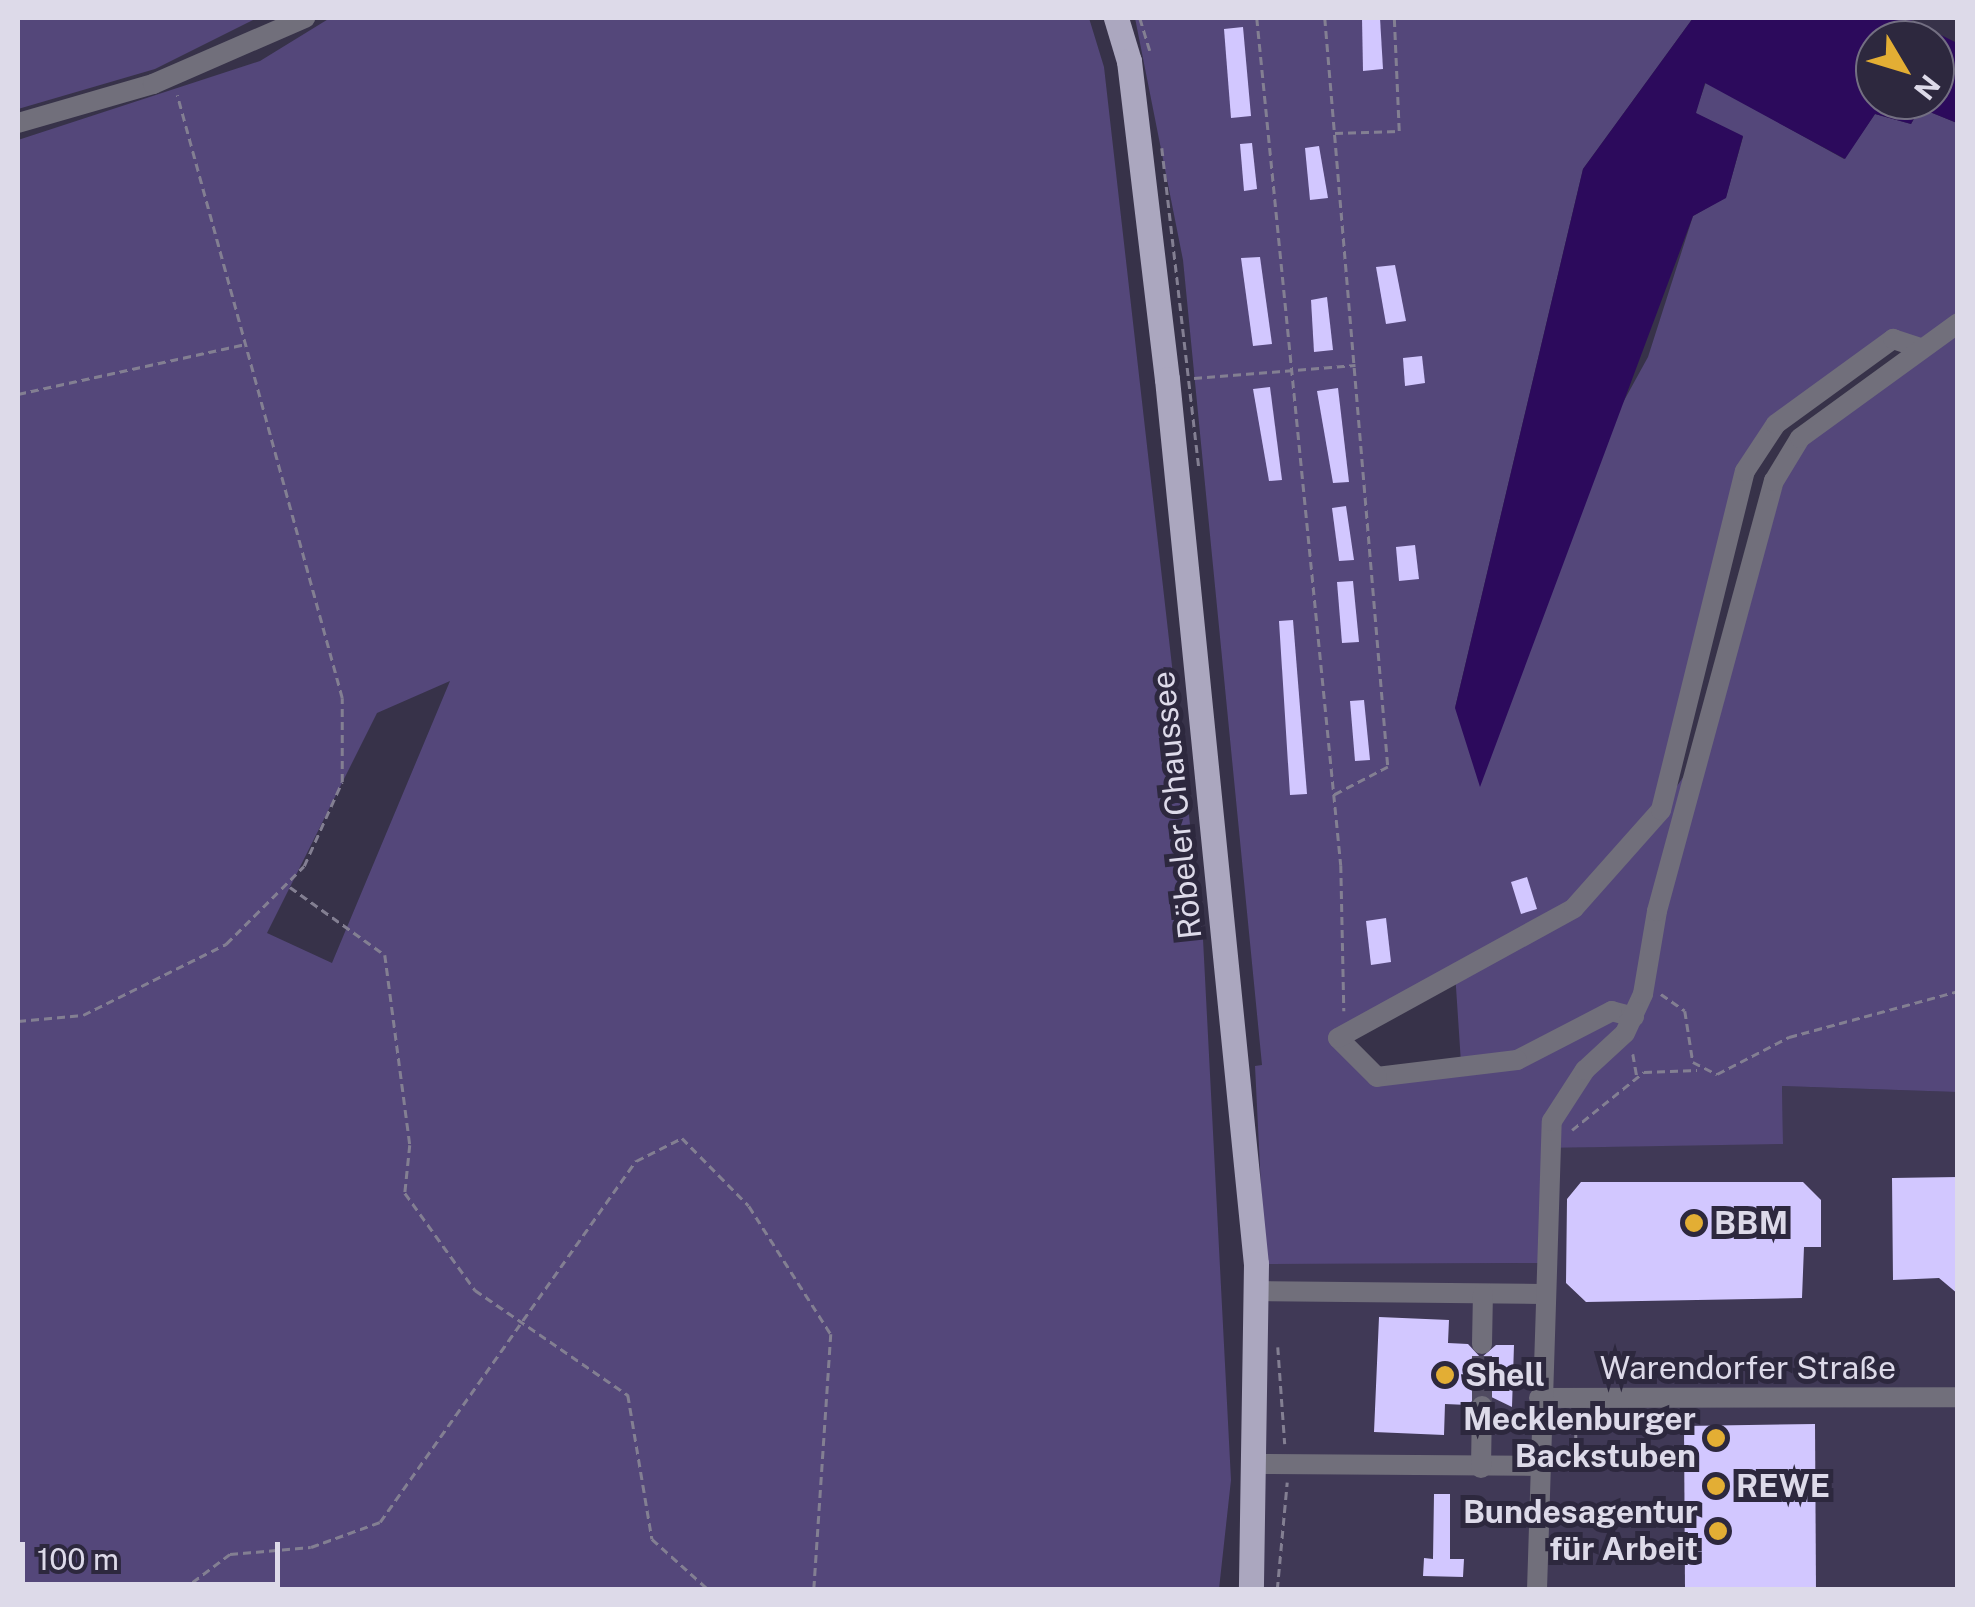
<!DOCTYPE html>
<html>
<head>
<meta charset="utf-8">
<style>
  body { margin:0 }
  #map { position:relative; width:1975px; height:1607px; overflow:hidden; background:#373249; font-family:"Public Sans",sans-serif }
  div>[style] { position:absolute }
  [style*='--x'] { left:calc(var(--x)*1px); top:calc(var(--y)*1px); width:calc(var(--w)*1px); rotate:calc(var(--a)*1deg) }
  .built>* { inset:0; background:#403956 }
  .green>* { inset:0; background:#54477a }
  .water>* { inset:0; background:#2c0a5c }
  .building>* { inset:0; background:#d2c7ff }
  .minor-tunnel>* { height:20px; margin-top:-10px; transform-origin:0; background:repeating-linear-gradient(90deg,#504b61 0 20px,transparent 0 30px) }
  .path>* { height:2.5px; margin-top:-1.25px; transform-origin:0; background:repeating-linear-gradient(90deg,#837f92 0 8px,transparent 0 13px) }
  .minor>* { height:20px; margin:-10px; padding:0 10px; transform-origin:10px; border-radius:10px; background:#716f7b }
  .major>* { height:25px; margin:-12.5px; padding:0 12.5px; transform-origin:12.5px; border-radius:12.5px; background:#aba7bf }
  .dots>* { width:28px; height:28px; translate:-50% -50%; box-sizing:border-box; border:5px solid #2d283e; border-radius:50% }
  span { translate:-50% -50%; white-space:nowrap; text-align:center; line-height:1.15; -webkit-text-stroke:10px #2d283e; paint-order:stroke }
  .street-label { font-size:32px; color:#dddae9 }
  .poi-label { font-size:32px; color:#dddae9; font-weight:700 }
  .left { translate:0 -50%; text-align:left }
  .right { translate:-100% -50%; text-align:right }
  .frame { position:absolute; inset:0; border:20px solid #dddae9; pointer-events:none }
  .north { position:absolute; left:1855px; top:20px; width:100px; height:100px; box-sizing:border-box; background:#2d283e; border:2px solid #736f82; border-radius:50%; rotate:128deg; font-size:28px; font-weight:700; line-height:40px; text-align:center; color:#dddae9 }
  .north::after { content:''; display:block; margin:auto; width:35px; height:45px; background:#e3ae34; clip-path:polygon(50% 0,100% 100%,50% 72%,0 100%) }
  .scale { position:absolute; left:20px; top:1542px; width:260px; height:45px; box-sizing:border-box; border:5px solid #dddae9; border-top:0; padding-left:12px; font-size:30px; line-height:35px; white-space:nowrap; color:#dddae9; -webkit-text-stroke:8px #2d283e; paint-order:stroke }
</style>
</head>
<body>
<div id="map">
  <div class="built">
    <div style="clip-path:polygon(1782px 1086px,1957px 1092px,1957px 1589px,1251px 1590px,1256px 1264px,1542px 1263px,1545px 1148px,1783px 1143px)"></div>
  </div>
  <div class="green">
    <div style="clip-path:polygon(18px 18px,257px 18px,155px 69px,18px 109px)"></div>
    <div style="clip-path:polygon(evenodd,330px 18px,1089px 18px,1104px 67px,1203px 939px,1231px 1480px,1219px 1589px,18px 1589px,18px 140px,260px 61px,330px 18px,450px 681px,332px 963px,267px 933px,377px 713px,450px 681px)"></div>
    <div style="clip-path:polygon(evenodd,1135px 18px,1693px 18px,1583px 169px,1455px 708px,1648px 357px,1693px 216px,1726px 197px,1743px 137px,1695px 113px,1706px 82px,1844px 159px,1875px 114px,1911px 124px,1920px 108px,1957px 123px,1957px 1092px,1782px 1086px,1783px 1144px,1545px 1148px,1543px 1263px,1256px 1264px,1264px 1249px,1255px 1066px,1262px 1065px,1183px 260px,1135px 18px,1892px 339px,1918px 349px,1800px 438px,1742px 599px,1703px 749px,1663px 806px,1745px 471px,1776px 424px,1892px 339px,1135px 18px,1455px 972px,1461px 1063px,1377px 1077px,1339px 1038px,1455px 972px)"></div>
  </div>
  <div class="water">
    <div style="clip-path:polygon(evenodd,1693px 18px,1907px 18px,1957px 43px,1957px 123px,1920px 108px,1911px 124px,1875px 114px,1845px 159px,1705px 83px,1696px 113px,1743px 136px,1726px 198px,1693px 216px,1480px 787px,1455px 708px,1583px 169px,1693px 18px,1875px 40px,1935px 40px,1935px 100px,1875px 100px,1875px 40px)"></div>
  </div>
  <div class="building">
    <div style="clip-path:polygon(1362px 18px,1380px 18px,1383px 69px,1363px 71px)"></div>
    <div style="clip-path:polygon(1243px 27px,1251px 116px,1231px 118px,1224px 29px)"></div>
    <div style="clip-path:polygon(1252px 143px,1257px 189px,1244px 191px,1240px 144px)"></div>
    <div style="clip-path:polygon(1319px 146px,1328px 198px,1310px 200px,1305px 148px)"></div>
    <div style="clip-path:polygon(1260px 257px,1272px 344px,1253px 346px,1241px 258px)"></div>
    <div style="clip-path:polygon(1395px 265px,1406px 321px,1386px 324px,1376px 267px)"></div>
    <div style="clip-path:polygon(1327px 297px,1333px 350px,1314px 352px,1311px 300px)"></div>
    <div style="clip-path:polygon(1422px 356px,1425px 383px,1405px 386px,1403px 358px)"></div>
    <div style="clip-path:polygon(1270px 387px,1282px 480px,1269px 481px,1253px 389px)"></div>
    <div style="clip-path:polygon(1338px 388px,1349px 482px,1333px 483px,1317px 391px)"></div>
    <div style="clip-path:polygon(1346px 506px,1354px 560px,1339px 561px,1332px 508px)"></div>
    <div style="clip-path:polygon(1415px 545px,1419px 579px,1399px 581px,1396px 547px)"></div>
    <div style="clip-path:polygon(1353px 581px,1359px 642px,1342px 643px,1337px 582px)"></div>
    <div style="clip-path:polygon(1293px 620px,1307px 794px,1290px 795px,1279px 621px)"></div>
    <div style="clip-path:polygon(1364px 700px,1370px 760px,1355px 761px,1350px 701px)"></div>
    <div style="clip-path:polygon(1527px 877px,1537px 909px,1521px 914px,1511px 882px)"></div>
    <div style="clip-path:polygon(1386px 918px,1391px 962px,1371px 965px,1366px 921px)"></div>
    <div style="clip-path:polygon(1958px 1177px,1958px 1294px,1939px 1278px,1893px 1280px,1892px 1178px)"></div>
    <div style="clip-path:polygon(1581px 1182px,1803px 1182px,1821px 1200px,1821px 1247px,1804px 1247px,1802px 1298px,1586px 1302px,1566px 1283px,1567px 1199px)"></div>
    <div style="clip-path:polygon(1379px 1317px,1449px 1320px,1448px 1343px,1468px 1344px,1481px 1358px,1496px 1345px,1514px 1345px,1512px 1407px,1481px 1392px,1468px 1405px,1445px 1404px,1444px 1435px,1374px 1432px)"></div>
    <div style="clip-path:polygon(1815px 1424px,1816px 1590px,1685px 1590px,1684px 1426px)"></div>
    <div style="clip-path:polygon(1434px 1494px,1450px 1494px,1450px 1559px,1464px 1559px,1463px 1577px,1423px 1576px,1424px 1558px,1433px 1559px)"></div>
  </div>
  <div class="minor-tunnel">
    <div style="--x:1482;--y:1406;--w:62;--a:-90"></div>
  </div>
  <div class="path">
    <div style="--x:1140;--y:18;--w:34;--a:73"></div>
    <div style="--x:1257;--y:18;--w:851;--a:84.34"></div>
    <div style="--x:1341;--y:865;--w:146;--a:88.8"></div>
    <div style="--x:1325;--y:18;--w:752;--a:85.19"></div>
    <div style="--x:1388;--y:767;--w:61;--a:152.6"></div>
    <div style="--x:1335;--y:133;--w:64;--a:-1.8"></div>
    <div style="--x:1399;--y:131;--w:113;--a:-92.5"></div>
    <div style="--x:1162;--y:148;--w:322;--a:83.4"></div>
    <div style="--x:1194;--y:378;--w:162;--a:-4.6"></div>
    <div style="--x:18;--y:394;--w:232;--a:-12.4"></div>
    <div style="--x:290;--y:887;--w:117;--a:35.6"></div>
    <div style="--x:385;--y:955;--w:192;--a:82.5"></div>
    <div style="--x:410;--y:1145;--w:48;--a:95.9"></div>
    <div style="--x:405;--y:1193;--w:120;--a:54.2"></div>
    <div style="--x:475;--y:1290;--w:186;--a:34.5"></div>
    <div style="--x:628;--y:1395;--w:146;--a:80.5"></div>
    <div style="--x:652;--y:1539;--w:76;--a:41.8"></div>
    <div style="--x:1661;--y:994;--w:29;--a:35"></div>
    <div style="--x:1685;--y:1011;--w:52;--a:81.1"></div>
    <div style="--x:1693;--y:1062;--w:27;--a:27"></div>
    <div style="--x:1717;--y:1074;--w:81;--a:-27.2"></div>
    <div style="--x:1789;--y:1037;--w:175;--a:-15.2"></div>
    <div style="--x:18;--y:1021;--w:65;--a:-5.3"></div>
    <div style="--x:83;--y:1015;--w:160;--a:-26.4"></div>
    <div style="--x:226;--y:944;--w:110;--a:-45"></div>
    <div style="--x:304;--y:866;--w:92;--a:-65.7"></div>
    <div style="--x:342;--y:782;--w:84;--a:-90"></div>
    <div style="--x:342;--y:698;--w:625;--a:-105.3"></div>
    <div style="--x:1633;--y:1054;--w:22;--a:80"></div>
    <div style="--x:1572;--y:1130;--w:92;--a:-38.9"></div>
    <div style="--x:1644;--y:1072;--w:53;--a:-2.2"></div>
    <div style="--x:1278;--y:1347;--w:97;--a:85.9"></div>
    <div style="--x:1576;--y:1419;--w:31;--a:90"></div>
    <div style="--x:1575;--y:1521;--w:110;--a:0"></div>
    <div style="--x:182;--y:1590;--w:60;--a:-36.9"></div>
    <div style="--x:230;--y:1554;--w:81;--a:-4.9"></div>
    <div style="--x:311;--y:1547;--w:73;--a:-19.9"></div>
    <div style="--x:380;--y:1522;--w:443;--a:-54.7"></div>
    <div style="--x:636;--y:1161;--w:51;--a:-26.6"></div>
    <div style="--x:682;--y:1138;--w:95;--a:45.4"></div>
    <div style="--x:749;--y:1206;--w:152;--a:57.4"></div>
    <div style="--x:831;--y:1334;--w:257;--a:93.8"></div>
    <div style="--x:1277;--y:1590;--w:108;--a:-84.7"></div>
  </div>
  <div class="minor">
    <div style="--x:18;--y:123;--w:141;--a:-16.1"></div>
    <div style="--x:153;--y:84;--w:166;--a:-23.5"></div>
    <div style="--x:1634;--y:1017;--w:23;--a:-165"></div>
    <div style="--x:1612;--y:1011;--w:107;--a:152.7"></div>
    <div style="--x:1517;--y:1060;--w:141;--a:173.1"></div>
    <div style="--x:1377;--y:1077;--w:55;--a:-135"></div>
    <div style="--x:1338;--y:1038;--w:269;--a:-28.8"></div>
    <div style="--x:1574;--y:908;--w:131;--a:-48.4"></div>
    <div style="--x:1661;--y:810;--w:349;--a:-76.1"></div>
    <div style="--x:1745;--y:471;--w:56;--a:-56.6"></div>
    <div style="--x:1776;--y:424;--w:145;--a:-36"></div>
    <div style="--x:1893;--y:339;--w:28;--a:18"></div>
    <div style="--x:1257;--y:1291;--w:285;--a:0.6"></div>
    <div style="--x:1482;--y:1344;--w:50;--a:-88.9"></div>
    <div style="--x:1539;--y:1398;--w:419;--a:-0.1"></div>
    <div style="--x:1259;--y:1464;--w:278;--a:0.4"></div>
    <div style="--x:1481;--y:1468;--w:62;--a:-89.1"></div>
    <div style="--x:1537;--y:1590;--w:469;--a:-88.2"></div>
    <div style="--x:1552;--y:1121;--w:61;--a:-57.1"></div>
    <div style="--x:1585;--y:1070;--w:54;--a:-42.8"></div>
    <div style="--x:1625;--y:1033;--w:43;--a:-65.2"></div>
    <div style="--x:1643;--y:994;--w:84;--a:-80.4"></div>
    <div style="--x:1657;--y:911;--w:446;--a:-74.8"></div>
    <div style="--x:1774;--y:481;--w:50;--a:-58.8"></div>
    <div style="--x:1800;--y:438;--w:195;--a:-36"></div>
  </div>
  <div class="major">
    <div style="--x:1116;--y:18;--w:45;--a:73.2"></div>
    <div style="--x:1129;--y:61;--w:320;--a:83.2"></div>
    <div style="--x:1167;--y:379;--w:889;--a:84.26"></div>
    <div style="--x:1256;--y:1264;--w:326;--a:90.9"></div>
  </div>
  <div class="dots">
    <div style="left:1694px;top:1223px;background:#e3ae34"></div>
    <div style="left:1445px;top:1375px;background:#e3ae34"></div>
    <div style="left:1716px;top:1438px;background:#e3ae34"></div>
    <div style="left:1716px;top:1486px;background:#e3ae34"></div>
    <div style="left:1718px;top:1531px;background:#e3ae34"></div>
  </div>
  <div class="street-label">
    <span style="left:1177px;top:805px;rotate:-96deg">Röbeler Chaussee</span>
    <span style="left:1748px;top:1368px">Warendorfer Straße</span>
  </div>
  <div class="poi-label">
    <span class="left" style="left:1714px;top:1223px">BBM</span>
    <span class="left" style="left:1465px;top:1375px">Shell</span>
    <span class="right" style="left:1696px;top:1438px">Mecklenburger<br>Backstuben</span>
    <span class="left" style="left:1736px;top:1486px">REWE</span>
    <span class="right" style="left:1698px;top:1531px">Bundesagentur<br>für Arbeit</span>
  </div>
  <div class="frame"></div>
  <div class="north">N</div>
  <div class="scale">100 m</div>
</div>
</body>
</html>
